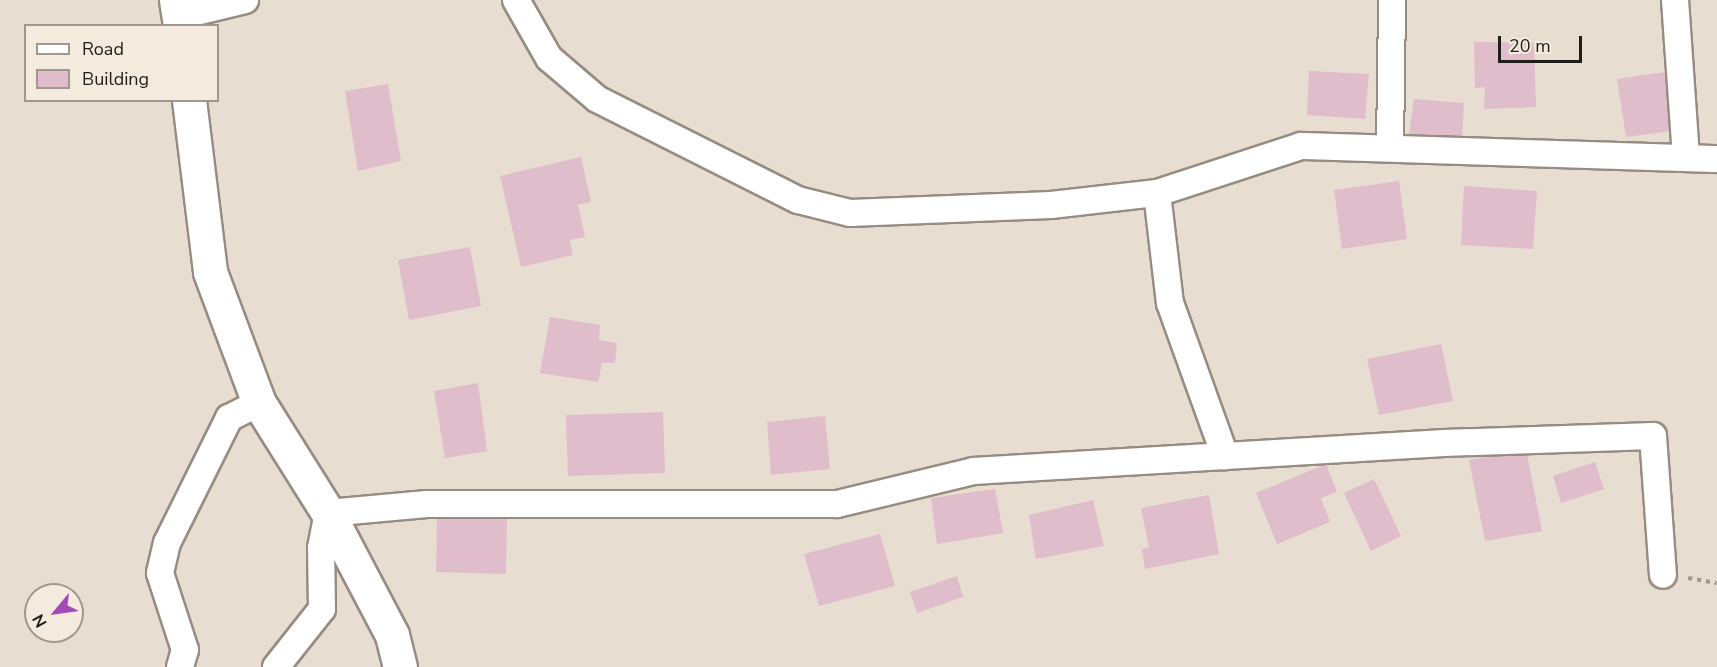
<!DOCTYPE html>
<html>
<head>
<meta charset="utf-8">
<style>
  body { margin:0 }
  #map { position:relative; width:1717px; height:667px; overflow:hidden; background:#e8ddd1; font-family:"Nunito Sans",sans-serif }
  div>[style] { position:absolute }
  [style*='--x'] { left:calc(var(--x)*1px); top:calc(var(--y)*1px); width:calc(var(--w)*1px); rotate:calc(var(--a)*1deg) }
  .building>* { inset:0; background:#e0bdca }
  .path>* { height:4px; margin-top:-2px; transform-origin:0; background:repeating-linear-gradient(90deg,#a29990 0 4.5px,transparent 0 9px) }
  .roads { filter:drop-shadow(2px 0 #968c81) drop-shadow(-2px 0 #968c81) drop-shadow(0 2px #968c81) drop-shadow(0 -2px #968c81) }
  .street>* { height:26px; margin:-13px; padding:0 13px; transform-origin:13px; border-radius:13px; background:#fff }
  .secondary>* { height:33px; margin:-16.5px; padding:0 16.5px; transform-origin:16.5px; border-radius:16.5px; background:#fff }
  span { translate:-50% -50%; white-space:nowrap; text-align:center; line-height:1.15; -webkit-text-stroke:4.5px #f5eade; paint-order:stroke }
  .legend { position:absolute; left:24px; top:24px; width:195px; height:78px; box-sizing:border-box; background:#f5eade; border:2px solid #a0988f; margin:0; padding:8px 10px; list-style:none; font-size:18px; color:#211d19 }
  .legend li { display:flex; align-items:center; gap:12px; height:30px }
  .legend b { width:30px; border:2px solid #a0988f }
  .north { position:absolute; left:24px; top:583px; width:60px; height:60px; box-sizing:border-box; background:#f5eade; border:2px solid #a0988f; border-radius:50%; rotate:241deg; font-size:16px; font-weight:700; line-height:24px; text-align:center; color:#211d19 }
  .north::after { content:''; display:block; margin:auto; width:21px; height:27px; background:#a14bb8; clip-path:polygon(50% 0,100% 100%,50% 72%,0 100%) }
  .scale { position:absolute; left:1498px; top:36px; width:84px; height:27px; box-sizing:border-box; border:3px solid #211d19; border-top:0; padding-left:8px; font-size:18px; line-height:21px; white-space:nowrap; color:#211d19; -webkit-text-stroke:4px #f5eade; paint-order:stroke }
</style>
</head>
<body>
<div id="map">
  <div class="building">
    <div style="clip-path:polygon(1474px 42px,1534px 43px,1536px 107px,1484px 109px,1485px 87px,1475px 88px)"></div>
    <div style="clip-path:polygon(1309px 71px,1369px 74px,1365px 119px,1307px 115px)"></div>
    <div style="clip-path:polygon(1671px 71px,1679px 130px,1626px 137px,1617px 79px)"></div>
    <div style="clip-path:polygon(388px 84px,401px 161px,358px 171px,345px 91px)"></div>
    <div style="clip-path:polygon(1414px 99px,1464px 103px,1462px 138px,1409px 134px)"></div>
    <div style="clip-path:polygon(581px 157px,591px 202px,578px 205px,585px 237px,570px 240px,573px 255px,521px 267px,500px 176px)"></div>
    <div style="clip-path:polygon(1399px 181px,1407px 239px,1342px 249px,1334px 190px)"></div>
    <div style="clip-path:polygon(1464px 186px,1537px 191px,1533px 249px,1461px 245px)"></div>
    <div style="clip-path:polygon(470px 247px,481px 306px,409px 320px,398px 260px)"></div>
    <div style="clip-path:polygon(550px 317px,600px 325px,599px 340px,617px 343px,615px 363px,602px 363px,598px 382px,540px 373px)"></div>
    <div style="clip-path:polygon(1441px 344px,1453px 401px,1379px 415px,1367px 359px)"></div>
    <div style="clip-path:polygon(478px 383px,487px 451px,445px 458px,434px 391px)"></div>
    <div style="clip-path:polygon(663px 412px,665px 473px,568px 476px,566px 415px)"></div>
    <div style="clip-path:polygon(825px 416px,830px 469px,771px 475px,767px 422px)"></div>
    <div style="clip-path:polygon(1526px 449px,1542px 531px,1485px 541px,1469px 460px)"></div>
    <div style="clip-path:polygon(1595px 462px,1604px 489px,1561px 503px,1553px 476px)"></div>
    <div style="clip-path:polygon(1326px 464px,1337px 492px,1321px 498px,1330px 522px,1277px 544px,1256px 493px)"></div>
    <div style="clip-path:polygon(1374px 479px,1401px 536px,1371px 551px,1344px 493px)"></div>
    <div style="clip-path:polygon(995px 489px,1003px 533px,937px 544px,931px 498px)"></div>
    <div style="clip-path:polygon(1209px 495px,1219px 554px,1145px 569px,1142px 549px,1149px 548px,1141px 508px)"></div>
    <div style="clip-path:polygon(1093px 500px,1104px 546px,1036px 559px,1029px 515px)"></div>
    <div style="clip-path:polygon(437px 513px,507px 513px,506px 574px,436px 572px)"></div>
    <div style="clip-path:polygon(880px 534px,895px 586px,819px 606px,804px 554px)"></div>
    <div style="clip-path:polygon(957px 576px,963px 597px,917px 613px,910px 592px)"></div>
  </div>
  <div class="path">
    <div style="--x:1688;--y:578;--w:29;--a:10"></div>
  </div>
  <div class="roads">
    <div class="street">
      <div style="--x:516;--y:0;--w:67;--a:60.4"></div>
      <div style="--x:549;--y:58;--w:63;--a:40.5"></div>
      <div style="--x:597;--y:99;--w:225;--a:26.7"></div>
      <div style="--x:798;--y:200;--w:54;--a:14"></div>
      <div style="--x:850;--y:213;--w:201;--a:-2.3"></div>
      <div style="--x:1051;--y:205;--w:107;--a:-6.5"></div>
      <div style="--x:1157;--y:193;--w:151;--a:-18.1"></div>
      <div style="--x:1301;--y:146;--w:416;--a:1.8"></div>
      <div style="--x:1675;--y:0;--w:158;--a:86"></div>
      <div style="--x:179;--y:16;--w:68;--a:-13.6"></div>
      <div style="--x:1390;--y:147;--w:147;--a:-89.2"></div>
      <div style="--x:1157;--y:193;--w:111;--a:83.3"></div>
      <div style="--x:1170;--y:303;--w:163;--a:70.2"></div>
      <div style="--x:180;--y:667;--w:18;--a:-74"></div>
      <div style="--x:185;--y:650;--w:81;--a:-108"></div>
      <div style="--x:160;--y:573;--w:31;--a:-77"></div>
      <div style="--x:167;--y:543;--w:140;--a:-63.6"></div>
      <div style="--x:229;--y:418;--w:34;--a:-27"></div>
      <div style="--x:276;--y:667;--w:74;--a:-51.6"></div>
      <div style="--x:322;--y:609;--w:61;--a:-90.9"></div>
      <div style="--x:321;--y:548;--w:36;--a:-79"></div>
      <div style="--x:328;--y:513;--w:99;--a:-5.2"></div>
      <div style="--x:427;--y:504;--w:410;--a:0"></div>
      <div style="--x:837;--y:504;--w:140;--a:-13.6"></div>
      <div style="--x:973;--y:471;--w:472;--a:-3.4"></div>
      <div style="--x:1444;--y:443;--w:209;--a:-1.9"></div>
      <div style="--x:1653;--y:436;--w:139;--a:85.9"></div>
    </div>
    <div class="secondary">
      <div style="--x:176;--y:0;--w:26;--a:81"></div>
      <div style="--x:189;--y:100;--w:173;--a:83"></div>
      <div style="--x:210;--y:272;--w:140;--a:69.5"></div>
      <div style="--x:259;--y:403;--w:130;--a:57.9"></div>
      <div style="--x:328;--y:513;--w:138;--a:62.3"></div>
      <div style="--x:392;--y:635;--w:33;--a:76"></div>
    </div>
  </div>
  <ul class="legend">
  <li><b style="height:8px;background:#fff"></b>Road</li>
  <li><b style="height:16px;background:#e0bdca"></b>Building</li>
  </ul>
  <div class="north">N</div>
  <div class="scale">20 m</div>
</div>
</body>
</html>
